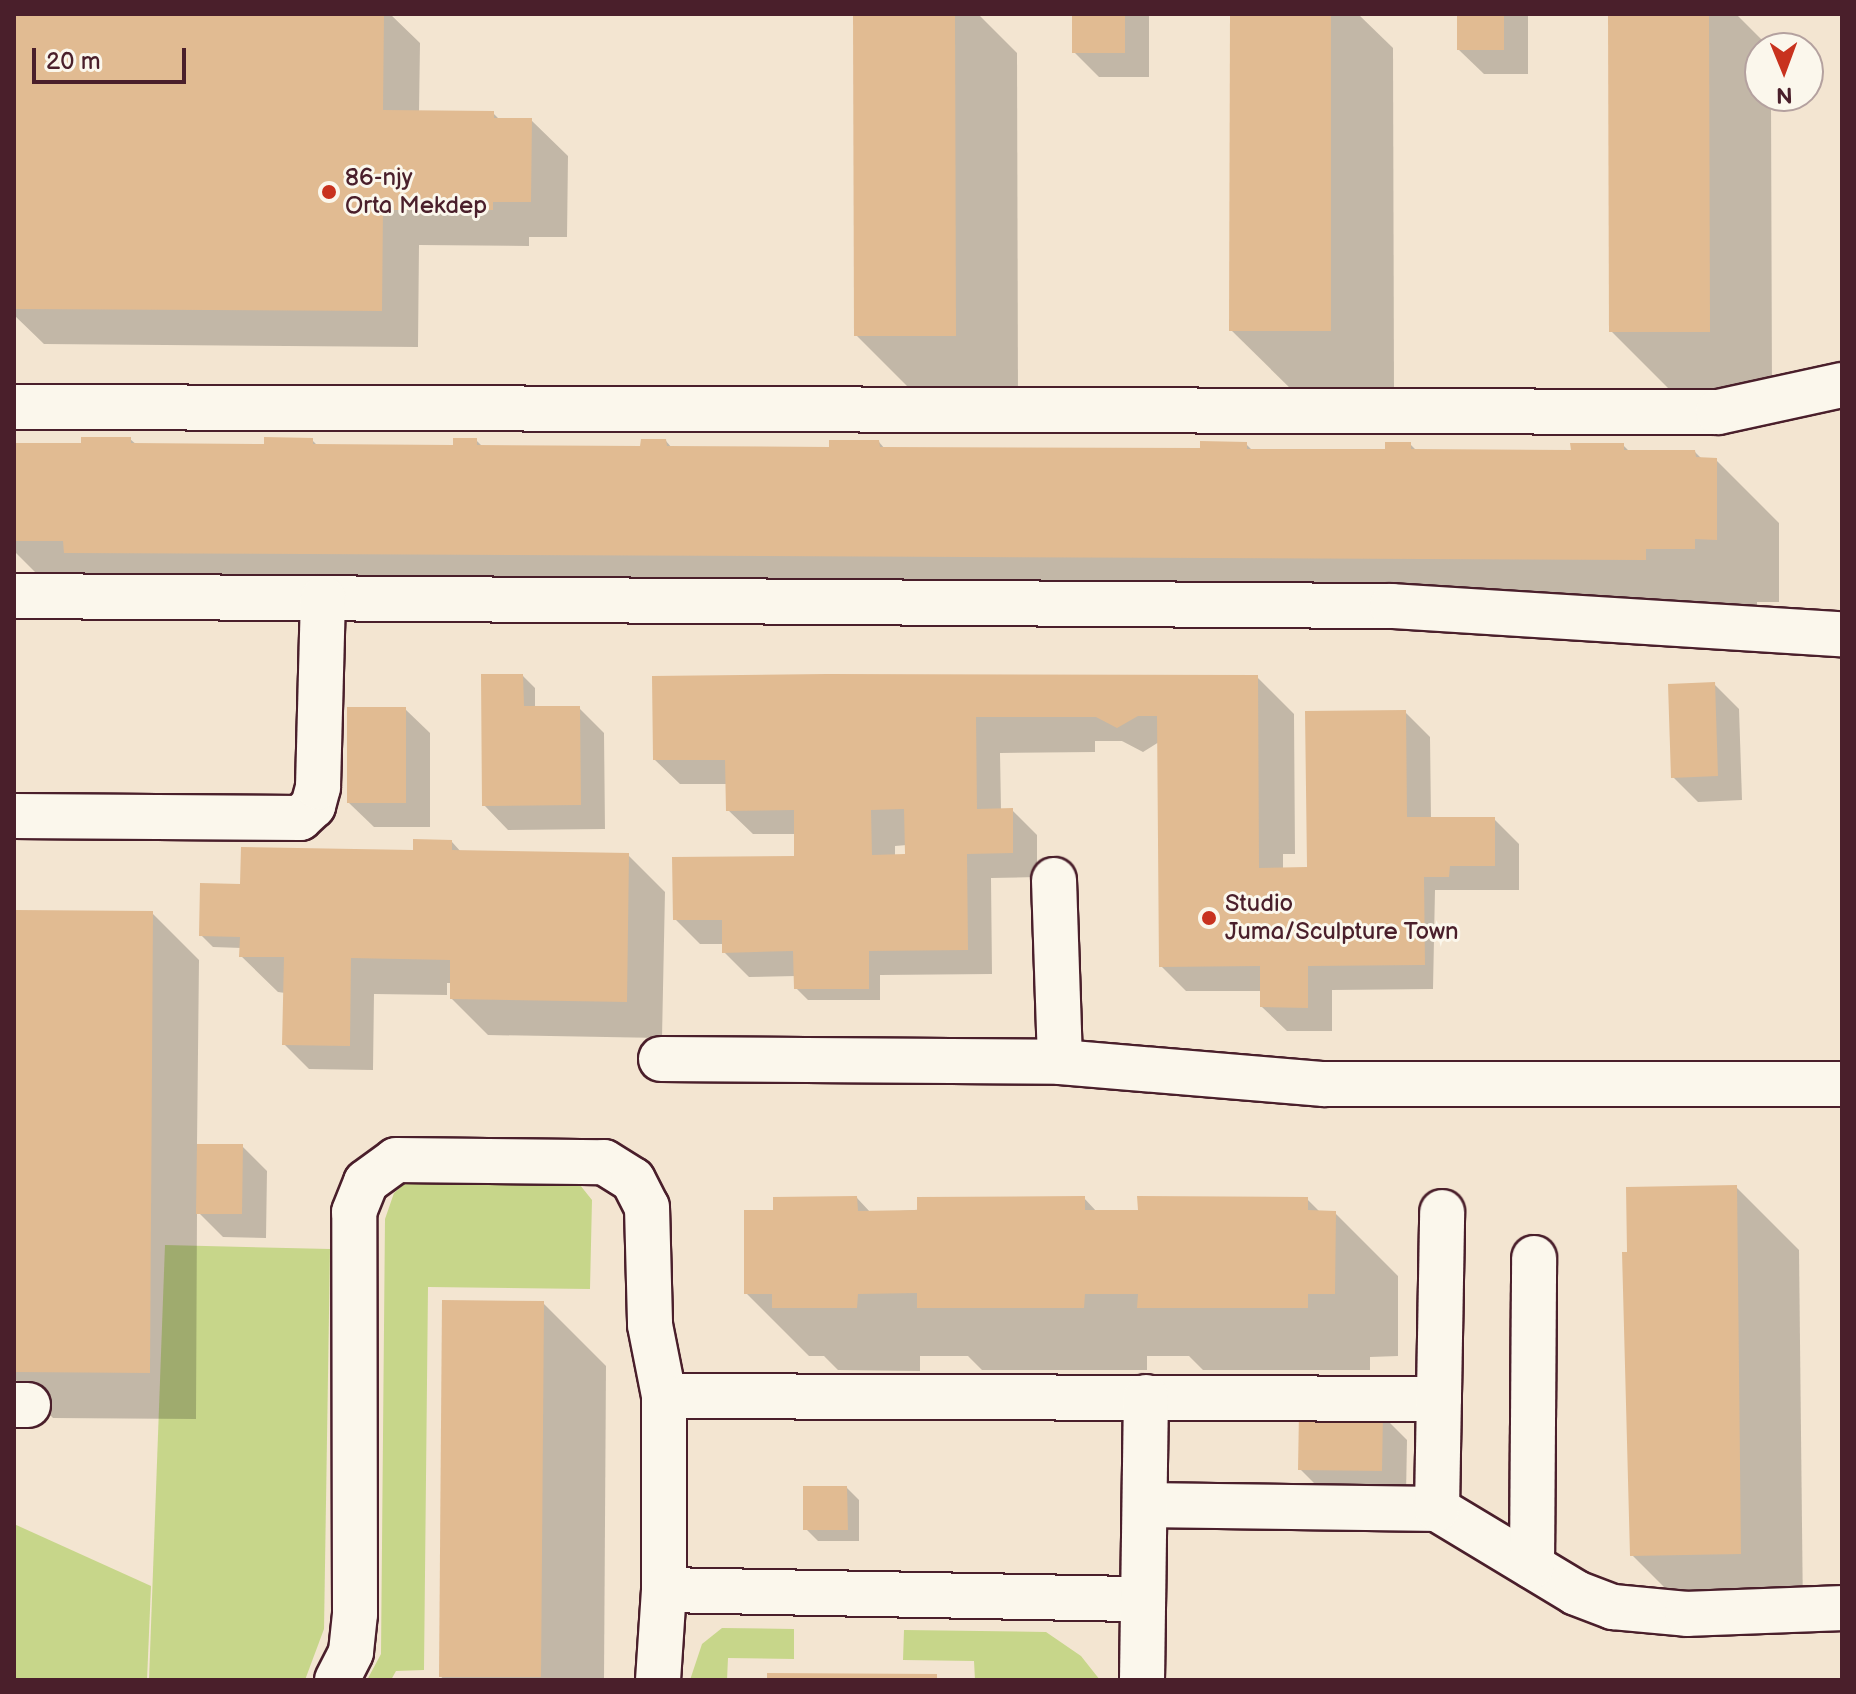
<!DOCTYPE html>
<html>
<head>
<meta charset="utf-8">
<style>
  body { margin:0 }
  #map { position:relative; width:1856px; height:1694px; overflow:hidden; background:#f3e5d1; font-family:"Balsamiq Sans",sans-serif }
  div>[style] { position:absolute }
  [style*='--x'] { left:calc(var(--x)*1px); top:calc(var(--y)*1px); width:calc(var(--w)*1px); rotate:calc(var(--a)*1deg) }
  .green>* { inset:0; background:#c7d68a }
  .shadow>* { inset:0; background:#0003 }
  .building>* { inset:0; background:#e1bb92 }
  .roads { filter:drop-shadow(2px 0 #4a1f2b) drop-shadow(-2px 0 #4a1f2b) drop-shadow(0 2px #4a1f2b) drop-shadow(0 -2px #4a1f2b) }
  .minor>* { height:44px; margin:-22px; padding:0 22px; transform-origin:22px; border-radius:22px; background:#fbf7ec }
  .dots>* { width:22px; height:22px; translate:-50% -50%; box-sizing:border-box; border:4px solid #fbf7ec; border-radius:50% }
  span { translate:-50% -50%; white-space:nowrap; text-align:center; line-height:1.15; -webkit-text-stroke:6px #fbf7ec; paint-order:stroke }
  .poi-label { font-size:24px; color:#4a1f2b }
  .left { translate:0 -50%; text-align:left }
  .frame { position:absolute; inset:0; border:16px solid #4a1f2b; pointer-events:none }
  .north { position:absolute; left:1744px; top:32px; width:80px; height:80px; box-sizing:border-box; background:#fbf7ec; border:2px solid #b4a19f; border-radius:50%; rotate:179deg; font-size:22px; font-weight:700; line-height:32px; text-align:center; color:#4a1f2b }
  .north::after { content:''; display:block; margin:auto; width:28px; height:36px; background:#c8321e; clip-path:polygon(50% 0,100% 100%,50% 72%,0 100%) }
  .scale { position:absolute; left:32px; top:48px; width:154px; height:36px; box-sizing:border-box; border:4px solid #4a1f2b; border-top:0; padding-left:10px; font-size:24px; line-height:28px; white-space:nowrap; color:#4a1f2b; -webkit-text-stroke:6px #fbf7ec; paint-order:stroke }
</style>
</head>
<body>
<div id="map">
  <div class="green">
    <div style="clip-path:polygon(408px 1181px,580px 1185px,592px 1200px,590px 1289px,428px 1287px,424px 1670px,396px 1671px,391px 1680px,367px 1680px,381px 1654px,385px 1219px,394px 1193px)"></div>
    <div style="clip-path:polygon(165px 1245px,330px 1249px,324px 1629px,305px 1680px,149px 1680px)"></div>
    <div style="clip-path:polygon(14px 1524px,151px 1586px,147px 1680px,14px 1680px)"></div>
    <div style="clip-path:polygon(722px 1628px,794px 1629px,794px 1659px,728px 1658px,727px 1680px,690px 1680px,702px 1644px)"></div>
    <div style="clip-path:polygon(904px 1630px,1046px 1632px,1081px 1656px,1100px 1680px,975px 1680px,974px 1661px,903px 1660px)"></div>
  </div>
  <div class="shadow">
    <div style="clip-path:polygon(14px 14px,390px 14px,420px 43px,419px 112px,493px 113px,500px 120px,531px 120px,568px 156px,567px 237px,529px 237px,529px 246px,419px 245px,418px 347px,44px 344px,14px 315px)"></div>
    <div style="clip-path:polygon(855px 14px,978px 14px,1017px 53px,1018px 398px,919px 398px,856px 335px)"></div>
    <div style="clip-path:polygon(1074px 14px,1149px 14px,1149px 77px,1099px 77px,1074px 52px)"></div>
    <div style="clip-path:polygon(1232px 14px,1358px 14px,1393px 48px,1394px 393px,1295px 393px,1231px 330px)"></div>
    <div style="clip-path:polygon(1459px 14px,1528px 14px,1528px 74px,1484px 74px,1459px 50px)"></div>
    <div style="clip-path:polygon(1610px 14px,1736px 14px,1770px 48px,1760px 48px,1760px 96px,1771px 96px,1772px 394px,1674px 394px,1611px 331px)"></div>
    <div style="clip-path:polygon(130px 439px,137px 445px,266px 446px,312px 440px,319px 447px,455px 447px,476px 440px,483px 447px,642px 448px,666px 441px,672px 448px,831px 449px,879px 442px,885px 449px,1202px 450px,1246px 444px,1253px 451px,1388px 451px,1410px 444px,1417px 451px,1573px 452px,1623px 445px,1630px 452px,1695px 452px,1702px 459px,1716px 460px,1779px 523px,1779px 602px,1757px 602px,1757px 611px,58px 595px,14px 551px,14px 452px)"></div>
    <div style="clip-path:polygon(523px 676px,535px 688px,535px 708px,579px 708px,604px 733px,605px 829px,508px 830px,484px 805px)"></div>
    <div style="clip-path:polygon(evenodd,1257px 677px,1294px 714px,1295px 854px,1283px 854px,1283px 870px,1309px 869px,1405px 712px,1430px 737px,1431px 819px,1494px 819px,1519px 844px,1519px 890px,1435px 890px,1433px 989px,1332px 990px,1332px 1031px,1287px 1031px,1262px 1007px,1262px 991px,1186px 991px,1161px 966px,1159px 742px,1143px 752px,1122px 741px,1095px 741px,1095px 752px,1000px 753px,1001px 810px,1012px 810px,1037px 835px,1037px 877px,991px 878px,992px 974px,880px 975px,880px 1000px,808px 1000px,796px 988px,796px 976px,749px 977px,724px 952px,724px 944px,700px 944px,675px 919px,796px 858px,796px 834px,753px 834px,728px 810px,727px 784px,680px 784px,655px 760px,1257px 677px,907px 845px,907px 856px,895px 857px,895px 846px,907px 845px)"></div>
    <div style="clip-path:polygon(1714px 684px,1739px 709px,1742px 800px,1698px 802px,1673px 777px)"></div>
    <div style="clip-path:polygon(405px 709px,430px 733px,430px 827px,374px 827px,349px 803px)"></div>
    <div style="clip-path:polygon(452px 842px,462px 853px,628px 855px,665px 892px,662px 1038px,488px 1035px,452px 999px,452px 983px,447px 983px,447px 995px,374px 994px,373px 1070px,309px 1069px,284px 1044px,285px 993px,278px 992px,241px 956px,242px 948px,213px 947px,201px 935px,239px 886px)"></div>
    <div style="clip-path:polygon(14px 912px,152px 913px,199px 960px,197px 1146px,242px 1146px,267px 1171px,266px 1238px,223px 1237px,197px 1211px,196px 1419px,53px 1418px,14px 1378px)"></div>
    <div style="clip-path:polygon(1736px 1187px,1799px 1250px,1803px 1616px,1695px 1618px,1632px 1555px)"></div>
    <div style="clip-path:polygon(857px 1198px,871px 1213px,1084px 1198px,1097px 1212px,1140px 1212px,1307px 1199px,1321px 1213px,1335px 1213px,1398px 1276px,1398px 1356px,1370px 1357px,1370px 1370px,1203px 1370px,1189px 1356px,1147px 1356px,1147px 1370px,982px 1370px,968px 1356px,920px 1356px,920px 1371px,838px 1370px,824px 1356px,809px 1356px,746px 1293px,775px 1212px)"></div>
    <div style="clip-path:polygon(543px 1303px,606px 1366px,604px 1680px,445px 1680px,440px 1676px)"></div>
    <div style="clip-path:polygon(1382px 1415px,1407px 1440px,1406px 1495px,1325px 1494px,1300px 1469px)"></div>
    <div style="clip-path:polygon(847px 1488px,859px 1500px,859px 1541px,818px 1541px,806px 1529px)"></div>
  </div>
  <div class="building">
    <div style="clip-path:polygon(14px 14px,384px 14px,383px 110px,494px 111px,494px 118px,532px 118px,531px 202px,493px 202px,493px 210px,383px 210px,382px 311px,14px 309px)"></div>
    <div style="clip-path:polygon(853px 14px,955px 14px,956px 336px,854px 336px)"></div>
    <div style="clip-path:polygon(1072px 14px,1125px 14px,1125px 53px,1072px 53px)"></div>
    <div style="clip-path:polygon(1230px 14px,1331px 14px,1331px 331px,1229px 331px)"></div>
    <div style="clip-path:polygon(1457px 14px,1504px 14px,1504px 50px,1457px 50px)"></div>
    <div style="clip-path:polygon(1608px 14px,1709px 14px,1710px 332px,1609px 332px)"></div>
    <div style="clip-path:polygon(81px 437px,131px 437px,131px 443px,264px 444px,264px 437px,313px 438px,313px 444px,453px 445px,453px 438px,477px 438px,477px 445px,640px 446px,641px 439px,666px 439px,667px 446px,829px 447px,829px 440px,879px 440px,880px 447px,1200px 448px,1200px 441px,1247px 442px,1247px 449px,1385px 449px,1385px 442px,1411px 442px,1411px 449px,1571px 450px,1570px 443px,1624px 443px,1624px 450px,1695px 450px,1696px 457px,1717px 458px,1717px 540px,1695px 539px,1695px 549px,1646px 549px,1646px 560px,64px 553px,63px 541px,14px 541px,14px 443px,81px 443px)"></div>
    <div style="clip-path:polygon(481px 674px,523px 674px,524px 706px,580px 706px,581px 805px,482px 806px)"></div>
    <div style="clip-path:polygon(evenodd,827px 674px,1258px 675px,1259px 868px,1307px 867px,1305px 711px,1406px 710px,1407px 817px,1495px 817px,1495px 866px,1450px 866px,1449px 877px,1424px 877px,1425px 965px,1308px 966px,1308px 1008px,1260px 1007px,1260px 966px,1159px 967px,1157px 716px,1138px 716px,1117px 728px,1096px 717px,976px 717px,977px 809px,1013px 808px,1013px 853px,967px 854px,968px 950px,869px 951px,869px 989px,794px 989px,793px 951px,722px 953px,722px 920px,673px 920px,672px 857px,794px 856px,794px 810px,726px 811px,725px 760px,653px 760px,652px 676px,827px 674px,904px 809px,905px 854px,872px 855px,871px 810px,904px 809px)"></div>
    <div style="clip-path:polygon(1715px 682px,1718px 776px,1671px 778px,1668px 684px)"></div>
    <div style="clip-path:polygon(347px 707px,406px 707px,406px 803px,347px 803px)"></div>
    <div style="clip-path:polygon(413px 839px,452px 840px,452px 850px,629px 853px,627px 1002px,450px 999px,450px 960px,351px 958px,350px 1046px,282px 1045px,284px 957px,239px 957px,240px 937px,199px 936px,200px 883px,240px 884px,241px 847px,413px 850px)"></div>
    <div style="clip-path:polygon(14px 910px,153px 911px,150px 1373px,14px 1372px)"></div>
    <div style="clip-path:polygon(197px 1144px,243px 1144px,242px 1214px,196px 1214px)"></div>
    <div style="clip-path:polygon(1737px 1185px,1741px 1554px,1630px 1556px,1622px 1252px,1627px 1252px,1626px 1187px)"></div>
    <div style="clip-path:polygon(857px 1196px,858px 1211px,917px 1210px,917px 1197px,1085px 1196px,1085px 1210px,1138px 1210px,1137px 1196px,1308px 1197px,1308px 1210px,1336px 1211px,1335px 1294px,1308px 1294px,1308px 1308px,1137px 1308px,1138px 1294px,1085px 1294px,1084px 1308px,917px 1308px,917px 1293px,858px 1294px,857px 1308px,772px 1308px,772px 1294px,744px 1294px,744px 1210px,773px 1210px,773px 1197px)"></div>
    <div style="clip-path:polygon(442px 1300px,544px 1301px,541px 1677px,439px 1677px)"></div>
    <div style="clip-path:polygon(1299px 1412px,1383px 1413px,1382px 1471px,1298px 1470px)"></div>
    <div style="clip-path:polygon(803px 1486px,847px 1486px,848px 1530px,803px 1530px)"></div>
    <div style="clip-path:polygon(767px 1673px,937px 1674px,937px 1680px,767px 1680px)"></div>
  </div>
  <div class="roads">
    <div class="minor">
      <div style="--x:14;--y:407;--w:1704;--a:0.17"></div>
      <div style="--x:1718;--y:412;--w:127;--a:-12.3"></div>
      <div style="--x:14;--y:596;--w:1378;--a:0.42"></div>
      <div style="--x:1392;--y:606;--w:451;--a:3.6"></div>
      <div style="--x:14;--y:816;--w:286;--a:0.4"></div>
      <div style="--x:300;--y:818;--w:18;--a:-43"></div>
      <div style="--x:313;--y:806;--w:20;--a:-75"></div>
      <div style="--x:318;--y:787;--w:189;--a:-88.5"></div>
      <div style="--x:1054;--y:880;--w:182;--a:88.1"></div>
      <div style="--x:661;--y:1059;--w:399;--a:0.4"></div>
      <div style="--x:1060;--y:1062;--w:265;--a:4.8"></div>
      <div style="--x:1324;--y:1084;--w:518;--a:0"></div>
      <div style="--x:664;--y:1396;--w:775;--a:0.22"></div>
      <div style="--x:14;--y:1405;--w:14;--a:0"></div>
      <div style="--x:1146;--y:1505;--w:291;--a:0.8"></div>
      <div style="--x:1437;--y:1509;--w:162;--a:31.1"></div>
      <div style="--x:1576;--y:1593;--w:40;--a:21"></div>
      <div style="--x:1613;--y:1607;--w:74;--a:5.4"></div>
      <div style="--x:1687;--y:1614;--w:155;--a:-2.2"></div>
      <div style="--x:1437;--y:1509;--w:297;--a:-89"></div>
      <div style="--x:1532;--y:1566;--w:308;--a:-89.6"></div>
      <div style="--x:664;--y:1590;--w:476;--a:1.1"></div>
      <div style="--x:337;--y:1680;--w:31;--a:-63"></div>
      <div style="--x:351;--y:1652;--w:38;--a:-84"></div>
      <div style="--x:355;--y:1614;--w:402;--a:-90.1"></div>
      <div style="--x:354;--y:1212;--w:32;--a:-68"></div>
      <div style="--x:366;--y:1182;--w:37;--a:-36"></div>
      <div style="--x:396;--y:1160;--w:208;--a:0.6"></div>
      <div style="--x:604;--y:1162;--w:34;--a:32"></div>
      <div style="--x:633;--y:1180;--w:30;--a:63"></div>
      <div style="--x:647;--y:1207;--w:118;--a:88.5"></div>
      <div style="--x:650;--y:1325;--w:72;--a:78.8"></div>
      <div style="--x:664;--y:1396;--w:194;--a:90"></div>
      <div style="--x:664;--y:1590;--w:90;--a:93.8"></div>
      <div style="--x:1142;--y:1680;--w:283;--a:-89.2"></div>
    </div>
  </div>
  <div class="dots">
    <div style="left:329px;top:192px;background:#c8321e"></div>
    <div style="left:1209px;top:918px;background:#c8321e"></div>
  </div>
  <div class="poi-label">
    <span class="left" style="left:345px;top:192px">86-njy<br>Orta Mekdep</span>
    <span class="left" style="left:1225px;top:918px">Studio<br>Juma/Sculpture Town</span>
  </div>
  <div class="frame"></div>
  <div class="north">N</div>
  <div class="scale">20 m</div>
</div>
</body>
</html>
